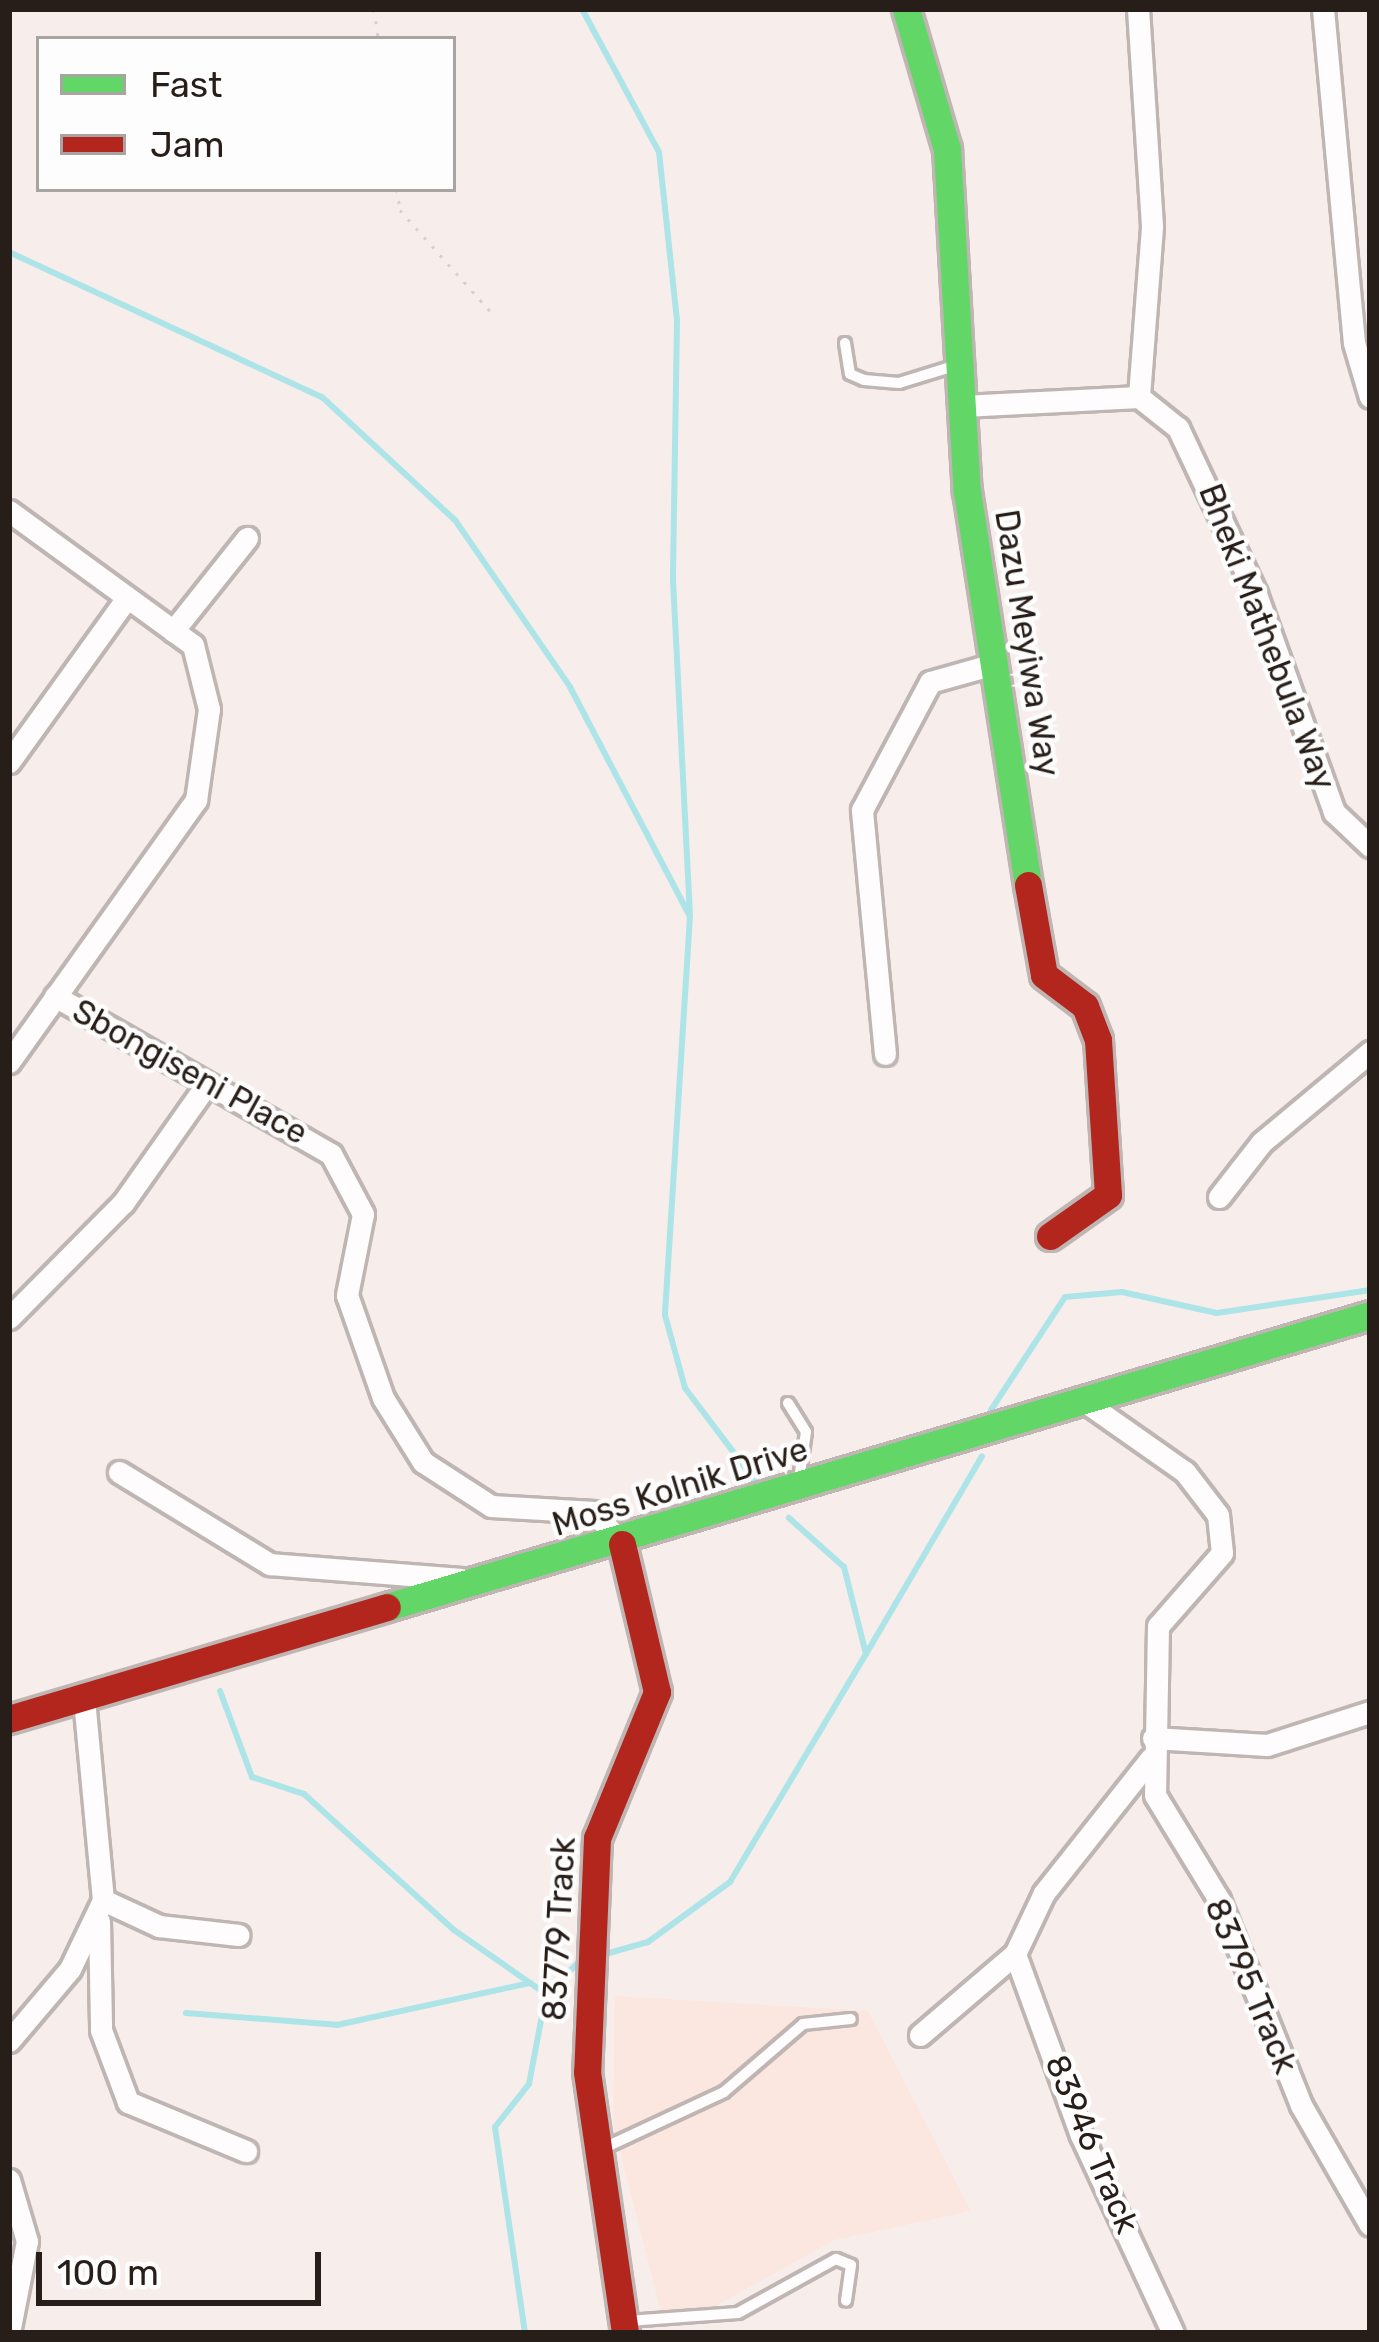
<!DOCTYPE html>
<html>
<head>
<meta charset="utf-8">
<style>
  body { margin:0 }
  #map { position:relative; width:1379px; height:2342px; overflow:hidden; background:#f7eeeb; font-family:Rubik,sans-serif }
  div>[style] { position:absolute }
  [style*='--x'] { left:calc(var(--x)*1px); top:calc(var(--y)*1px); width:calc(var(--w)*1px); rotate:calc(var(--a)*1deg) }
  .built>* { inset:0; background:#fbe7df }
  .stream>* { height:6px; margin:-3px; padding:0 3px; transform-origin:3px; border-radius:3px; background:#ace4e8 }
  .path>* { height:3px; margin-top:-1.5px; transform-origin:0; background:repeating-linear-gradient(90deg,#d4d1d0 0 3px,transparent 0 12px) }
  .roads { filter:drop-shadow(3px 0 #bfb6b3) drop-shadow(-3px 0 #bfb6b3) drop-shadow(0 3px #bfb6b3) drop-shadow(0 -3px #bfb6b3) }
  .lane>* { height:10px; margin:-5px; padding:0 5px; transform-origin:5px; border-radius:5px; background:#fefcfc }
  .street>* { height:21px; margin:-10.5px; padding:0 10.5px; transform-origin:10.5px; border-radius:10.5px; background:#fefcfc }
  .fast>* { height:27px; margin:-13.5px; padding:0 13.5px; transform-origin:13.5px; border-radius:13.5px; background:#63d668 }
  .jam>* { height:27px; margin:-13.5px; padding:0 13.5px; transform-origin:13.5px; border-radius:13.5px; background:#b3261e }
  span { translate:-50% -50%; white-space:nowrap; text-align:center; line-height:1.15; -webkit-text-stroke:9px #fdfdfd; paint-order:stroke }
  .street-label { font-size:33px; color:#281e19 }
  .frame { position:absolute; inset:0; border:12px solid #281e19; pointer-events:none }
  .legend { position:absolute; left:36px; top:36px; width:420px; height:156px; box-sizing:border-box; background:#fdfdfd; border:3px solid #a8a4a2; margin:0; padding:15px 21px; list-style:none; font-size:36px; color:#281e19 }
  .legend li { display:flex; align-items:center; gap:24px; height:60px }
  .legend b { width:60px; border:3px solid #a8a4a2 }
  .scale { position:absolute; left:36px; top:2252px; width:285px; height:54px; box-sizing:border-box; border:6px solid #281e19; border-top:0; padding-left:15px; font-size:36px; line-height:42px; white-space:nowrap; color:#281e19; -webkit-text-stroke:9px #fdfdfd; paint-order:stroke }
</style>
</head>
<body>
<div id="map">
  <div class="built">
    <div style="clip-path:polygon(615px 1996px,868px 2011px,971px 2211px,835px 2240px,710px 2309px,661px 2312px,613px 2125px)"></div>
  </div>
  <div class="stream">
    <div style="--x:582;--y:9;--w:162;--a:61.7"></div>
    <div style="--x:659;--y:152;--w:169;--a:83.9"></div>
    <div style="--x:677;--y:320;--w:260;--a:90.9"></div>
    <div style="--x:673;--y:580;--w:336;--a:87.1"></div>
    <div style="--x:690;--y:916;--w:400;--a:93.6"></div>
    <div style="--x:665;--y:1315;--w:76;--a:74.7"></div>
    <div style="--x:685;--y:1388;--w:118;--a:52.9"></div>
    <div style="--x:9;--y:252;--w:345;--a:24.9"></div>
    <div style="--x:322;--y:397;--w:181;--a:42.8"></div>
    <div style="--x:455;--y:520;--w:203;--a:55.4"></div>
    <div style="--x:570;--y:687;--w:257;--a:62.4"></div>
    <div style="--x:991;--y:1410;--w:135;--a:-56.8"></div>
    <div style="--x:1065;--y:1297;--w:57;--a:-5"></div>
    <div style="--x:1122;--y:1292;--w:97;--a:12.5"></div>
    <div style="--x:1217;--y:1313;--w:155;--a:-8.5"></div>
    <div style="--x:866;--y:1654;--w:229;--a:-59.6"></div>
    <div style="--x:220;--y:1691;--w:92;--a:69.6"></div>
    <div style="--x:252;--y:1777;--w:55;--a:18.1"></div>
    <div style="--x:304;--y:1794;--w:202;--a:42.2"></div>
    <div style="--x:454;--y:1930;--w:112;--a:34.8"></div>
    <div style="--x:602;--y:1955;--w:48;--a:-15.8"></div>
    <div style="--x:648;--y:1942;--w:102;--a:-36.2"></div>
    <div style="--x:730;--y:1882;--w:265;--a:-59.2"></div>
    <div style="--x:866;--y:1654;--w:90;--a:-104.2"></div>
    <div style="--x:844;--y:1567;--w:74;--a:-138.3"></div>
    <div style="--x:186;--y:2013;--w:151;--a:4.5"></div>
    <div style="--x:337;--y:2025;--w:198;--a:-12.3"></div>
    <div style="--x:525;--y:2333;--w:208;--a:-98.3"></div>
    <div style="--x:495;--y:2127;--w:55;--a:-51.7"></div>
    <div style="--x:529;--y:2084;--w:92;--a:-79.3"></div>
    <div style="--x:546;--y:1994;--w:52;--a:-44.2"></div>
  </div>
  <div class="path">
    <div style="--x:374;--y:9;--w:30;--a:82"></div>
    <div style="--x:397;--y:189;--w:21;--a:82"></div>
    <div style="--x:400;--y:210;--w:135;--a:48.3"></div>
  </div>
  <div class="roads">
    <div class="lane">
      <div style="--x:845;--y:343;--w:31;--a:81"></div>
      <div style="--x:850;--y:374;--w:15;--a:23"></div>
      <div style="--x:864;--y:380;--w:35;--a:5"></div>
      <div style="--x:899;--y:383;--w:58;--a:-17.2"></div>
      <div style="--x:788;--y:1403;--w:34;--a:58"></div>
      <div style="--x:806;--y:1432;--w:48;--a:98.5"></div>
      <div style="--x:604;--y:2148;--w:132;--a:-25"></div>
      <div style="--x:724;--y:2092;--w:104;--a:-40.7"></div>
      <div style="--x:803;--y:2024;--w:48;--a:-5.9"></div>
      <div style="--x:628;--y:2321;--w:110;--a:-4.2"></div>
      <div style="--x:738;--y:2313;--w:112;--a:-28.9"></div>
      <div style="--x:836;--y:2259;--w:16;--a:22"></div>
      <div style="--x:851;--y:2265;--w:36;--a:98"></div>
    </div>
    <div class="street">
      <div style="--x:1138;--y:9;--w:218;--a:86.3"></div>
      <div style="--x:1152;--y:227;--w:170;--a:94.4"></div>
      <div style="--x:1323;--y:9;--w:335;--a:84.7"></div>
      <div style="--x:1354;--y:343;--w:56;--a:73.5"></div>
      <div style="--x:962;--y:406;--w:177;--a:-2.9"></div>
      <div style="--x:1139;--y:397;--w:50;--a:38.5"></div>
      <div style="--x:1178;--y:428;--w:183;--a:64.8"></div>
      <div style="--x:1256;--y:594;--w:232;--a:70.3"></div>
      <div style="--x:1334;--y:812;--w:50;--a:43.4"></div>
      <div style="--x:9;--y:511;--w:228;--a:36.1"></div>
      <div style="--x:193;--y:645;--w:66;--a:76"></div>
      <div style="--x:209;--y:709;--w:92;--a:98.1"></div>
      <div style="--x:196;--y:800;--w:322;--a:125.5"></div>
      <div style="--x:173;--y:631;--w:119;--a:-51.5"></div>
      <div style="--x:9;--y:762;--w:202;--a:-54.3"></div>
      <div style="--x:55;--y:996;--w:318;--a:29.8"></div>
      <div style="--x:331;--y:1154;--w:68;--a:61.9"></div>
      <div style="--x:363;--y:1214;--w:83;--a:101.2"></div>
      <div style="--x:347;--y:1295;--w:109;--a:70.7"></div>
      <div style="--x:383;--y:1398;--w:75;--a:58"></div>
      <div style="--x:423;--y:1462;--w:81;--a:32.9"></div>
      <div style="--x:491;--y:1506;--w:103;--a:3.3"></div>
      <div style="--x:594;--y:1512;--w:43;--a:48.8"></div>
      <div style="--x:885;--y:1054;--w:245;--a:-95.4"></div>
      <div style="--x:862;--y:810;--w:145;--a:-62"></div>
      <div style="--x:930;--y:682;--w:66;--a:-15.7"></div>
      <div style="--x:1219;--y:1197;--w:70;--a:-52"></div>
      <div style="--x:1262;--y:1142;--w:141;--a:-39.8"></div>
      <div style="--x:9;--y:1318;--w:162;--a:-45.3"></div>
      <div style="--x:123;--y:1203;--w:146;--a:-54.8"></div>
      <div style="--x:1084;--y:1401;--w:123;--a:35.1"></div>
      <div style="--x:1185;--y:1472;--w:54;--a:52.5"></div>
      <div style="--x:1218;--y:1515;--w:38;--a:84"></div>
      <div style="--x:1222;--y:1553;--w:97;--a:131.2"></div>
      <div style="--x:1158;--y:1626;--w:169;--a:91"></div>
      <div style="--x:1155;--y:1795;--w:123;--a:58.6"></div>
      <div style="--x:1219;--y:1900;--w:221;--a:68.2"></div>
      <div style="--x:1301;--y:2105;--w:138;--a:60.1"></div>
      <div style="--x:119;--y:1472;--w:177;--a:31.4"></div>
      <div style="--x:270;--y:1564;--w:191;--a:4.5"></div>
      <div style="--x:1153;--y:1738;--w:114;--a:3.5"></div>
      <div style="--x:1267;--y:1745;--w:108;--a:-17.8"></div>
      <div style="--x:103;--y:1900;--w:62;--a:24.9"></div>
      <div style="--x:159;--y:1926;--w:80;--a:6.5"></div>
      <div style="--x:99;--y:1921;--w:109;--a:88.9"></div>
      <div style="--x:101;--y:2030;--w:77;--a:69.4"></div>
      <div style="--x:128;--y:2102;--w:128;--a:22.6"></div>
      <div style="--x:1015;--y:1954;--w:193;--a:70"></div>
      <div style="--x:1081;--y:2135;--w:218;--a:65.1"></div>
      <div style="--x:920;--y:2035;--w:125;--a:-40.5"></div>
      <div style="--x:1015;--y:1954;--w:68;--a:-64.6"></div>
      <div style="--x:1044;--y:1893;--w:172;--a:-51.6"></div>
      <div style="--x:9;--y:2041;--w:94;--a:-49.7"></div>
      <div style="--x:70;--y:1969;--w:76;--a:-64.4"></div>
      <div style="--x:103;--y:1900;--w:201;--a:-95.4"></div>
      <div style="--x:9;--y:2180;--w:64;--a:73.6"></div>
      <div style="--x:27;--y:2241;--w:94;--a:101.1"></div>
    </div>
    <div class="fast">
      <div style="--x:906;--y:9;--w:146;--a:73.7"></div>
      <div style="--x:947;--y:149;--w:343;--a:86.7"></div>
      <div style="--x:967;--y:491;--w:399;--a:81.2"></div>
      <div style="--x:387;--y:1607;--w:1025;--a:-16.54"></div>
    </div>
    <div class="jam">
      <div style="--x:1028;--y:885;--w:91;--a:79.9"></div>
      <div style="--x:1044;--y:975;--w:51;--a:37.1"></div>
      <div style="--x:1085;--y:1006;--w:36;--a:69"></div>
      <div style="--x:1098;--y:1040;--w:155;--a:86.3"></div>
      <div style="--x:1108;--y:1195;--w:71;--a:144.7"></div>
      <div style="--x:622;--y:1544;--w:152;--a:76.7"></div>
      <div style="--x:657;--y:1692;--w:158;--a:112.3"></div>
      <div style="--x:597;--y:1838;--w:234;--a:92.4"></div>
      <div style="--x:587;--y:2072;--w:264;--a:81.7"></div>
      <div style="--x:9;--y:1719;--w:394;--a:-16.5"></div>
    </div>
  </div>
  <div class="street-label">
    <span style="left:1267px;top:637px;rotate:69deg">Bheki Mathebula Way</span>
    <span style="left:1027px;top:643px;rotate:81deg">Dazu Meyiwa Way</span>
    <span style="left:190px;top:1072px;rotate:29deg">Sbongiseni Place</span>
    <span style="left:680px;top:1487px;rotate:-17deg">Moss Kolnik Drive</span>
    <span style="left:559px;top:1929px;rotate:-87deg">83779 Track</span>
    <span style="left:1251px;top:1986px;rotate:67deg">83795 Track</span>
    <span style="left:1092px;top:2144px;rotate:67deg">83946 Track</span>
  </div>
  <div class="frame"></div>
  <ul class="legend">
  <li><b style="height:15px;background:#63d668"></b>Fast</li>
  <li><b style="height:15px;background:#b3261e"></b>Jam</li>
  </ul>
  <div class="scale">100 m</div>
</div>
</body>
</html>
